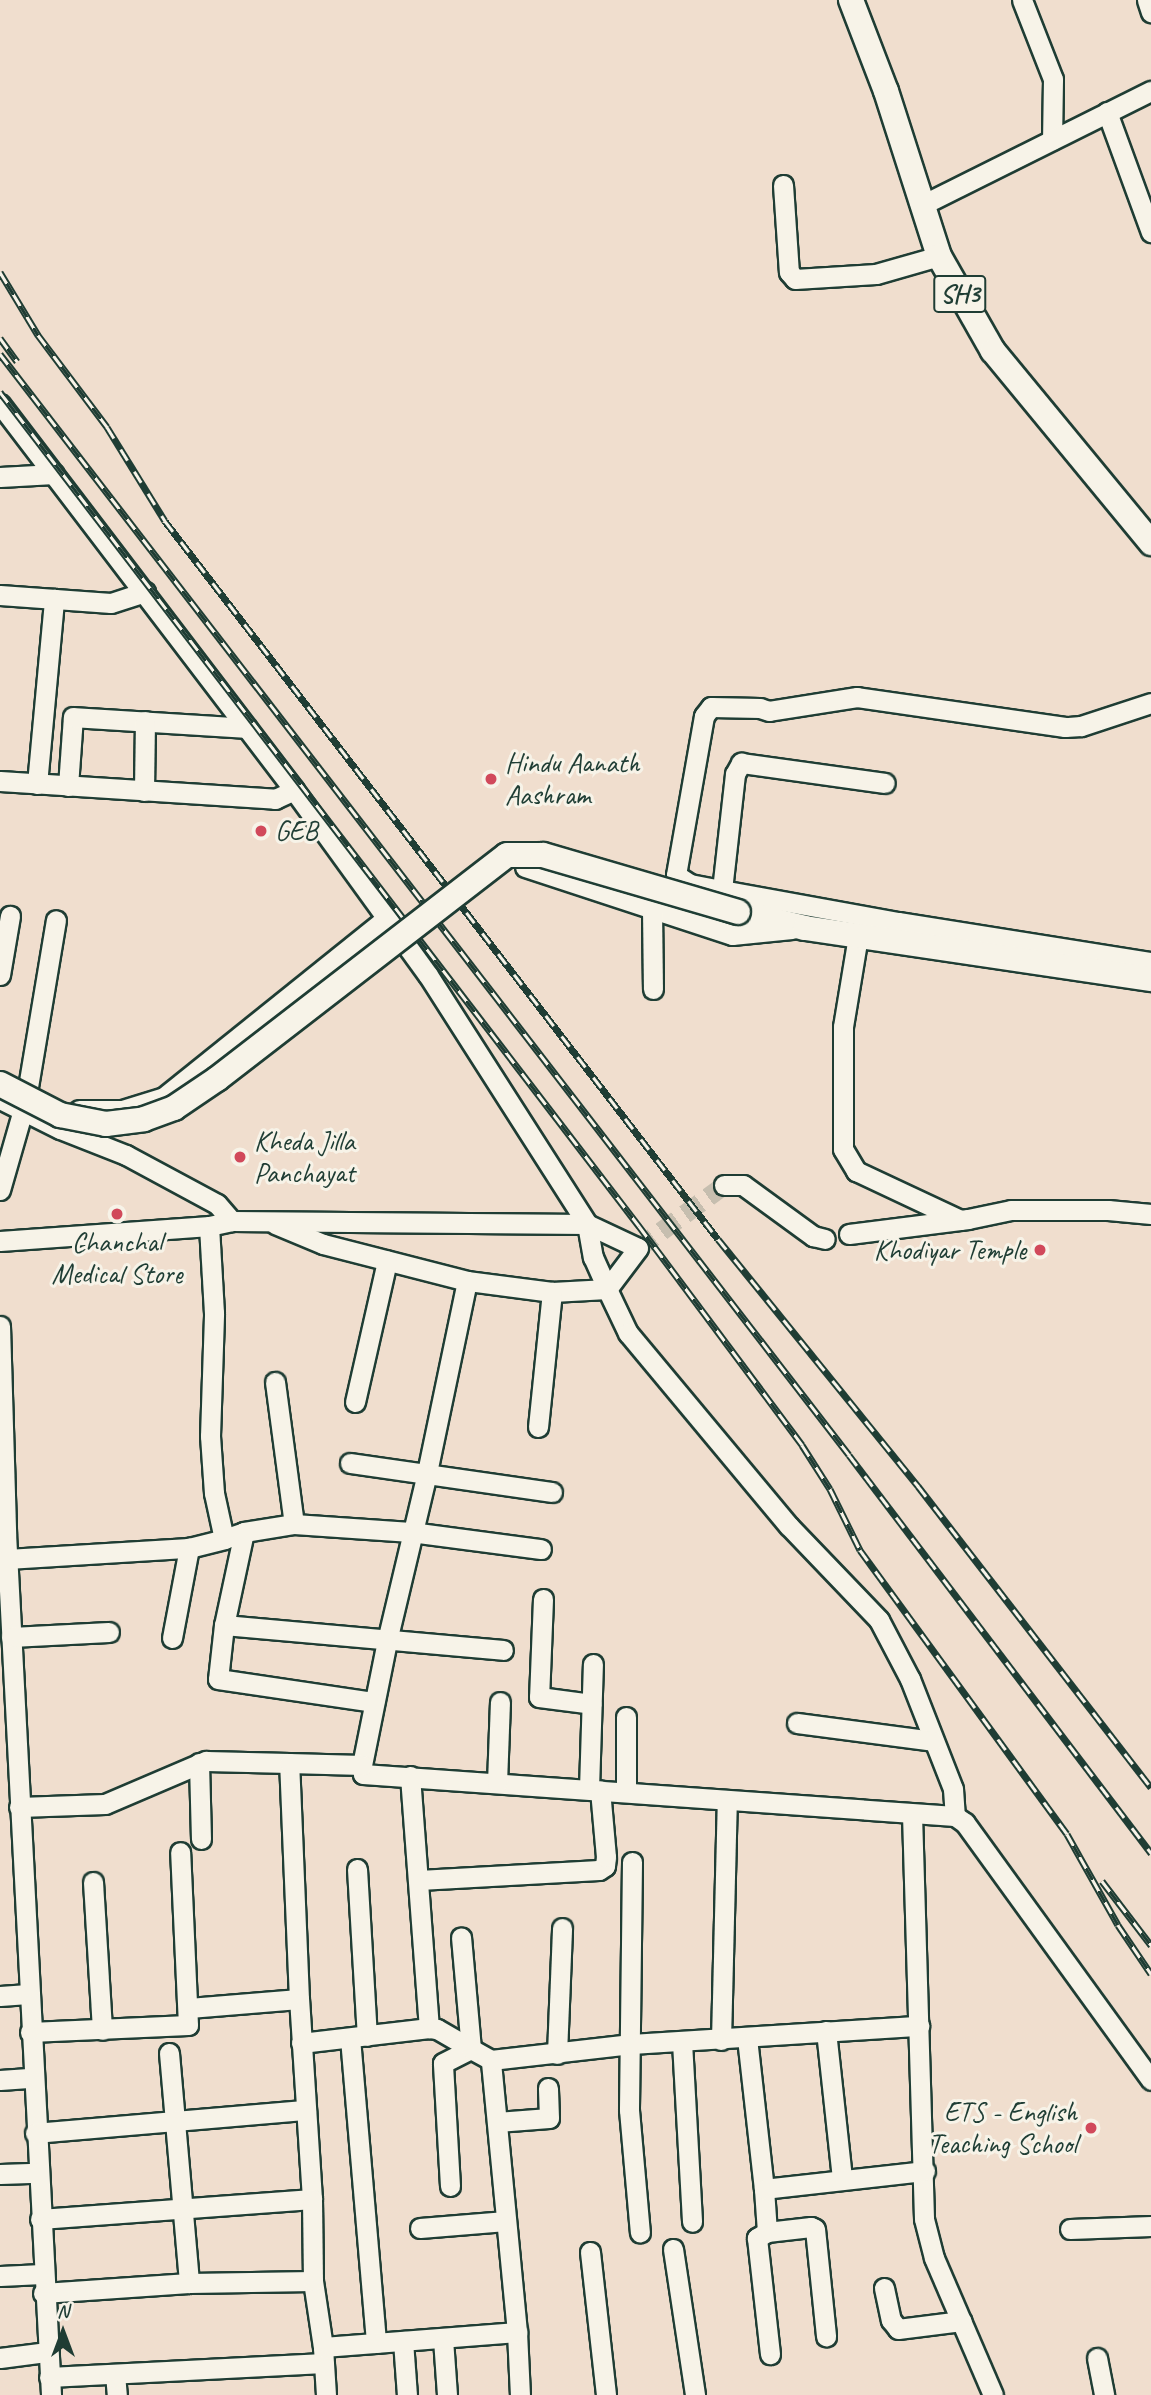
<!DOCTYPE html>
<html>
<head>
<meta charset="utf-8">
<style>
  body { margin:0 }
  #map { position:relative; width:1151px; height:2395px; overflow:hidden; background:#f0dece; font-family:Caveat,sans-serif }
  div>[style] { position:absolute }
  [style*='--x'] { left:calc(var(--x)*1px); top:calc(var(--y)*1px); width:calc(var(--w)*1px); rotate:calc(var(--a)*1deg) }
  .minor-tunnel>* { height:19px; margin-top:-9.5px; transform-origin:0; background:repeating-linear-gradient(90deg,#c6beaf 0 19px,transparent 0 29px) }
  .roads { filter:drop-shadow(2px 0 #1f3d34) drop-shadow(-2px 0 #1f3d34) drop-shadow(0 2px #1f3d34) drop-shadow(0 -2px #1f3d34) }
  .minor>* { height:19px; margin:-9.5px; padding:0 9.5px; transform-origin:9.5px; border-radius:9.5px; background:#f7f3e8 }
  .major>* { height:24px; margin:-12px; padding:0 12px; transform-origin:12px; border-radius:12px; background:#f7f3e8 }
  .rail>* { height:7px; margin-top:-3.5px; transform-origin:0; background:repeating-linear-gradient(90deg,#f7f3e8 0 13px,#1f3d34 0 26px); box-sizing:border-box; border-block:2px solid #1f3d34 }
  .bridges { filter:drop-shadow(2px 0 #1f3d34) drop-shadow(-2px 0 #1f3d34) drop-shadow(0 2px #1f3d34) drop-shadow(0 -2px #1f3d34) }
  .major-bridge>* { height:24px; margin:-12px; padding:0 12px; transform-origin:12px; border-radius:12px; background:#f7f3e8 }
  .dots>* { width:19px; height:19px; translate:-50% -50%; box-sizing:border-box; border:4px solid #f7f3e8; border-radius:50% }
  span { translate:-50% -50%; white-space:nowrap; text-align:center; line-height:1.15; -webkit-text-stroke:6px #f7f3e8; paint-order:stroke }
  .shield-label span { padding:2px 5px; background:#f7f3e8; border:2px solid; border-radius:5px; -webkit-text-stroke-width:0 }
  .shield-label { font-size:26px; color:#1f3d34; font-weight:700 }
  .poi-label { font-size:28px; color:#1f3d34 }
  .left { translate:0 -50%; text-align:left }
  .right { translate:-100% -50%; text-align:right }
  .north { position:absolute; left:28px; top:2297px; width:70px; height:70px; -webkit-text-stroke:5px #f7f3e8; paint-order:stroke; rotate:0deg; font-size:19px; font-weight:700; line-height:28px; text-align:center; color:#1f3d34 }
  .north::after { content:''; display:block; margin:auto; width:24px; height:32px; background:#1f3d34; clip-path:polygon(50% 0,100% 100%,50% 72%,0 100%) }
</style>
</head>
<body>
<div id="map">
  <div class="minor-tunnel">
    <div style="--x:638;--y:1248;--w:107;--a:-36.2"></div>
  </div>
  <div class="roads">
    <div class="minor">
      <div style="--x:1022;--y:0;--w:85;--a:68.6"></div>
      <div style="--x:1053;--y:79;--w:61;--a:90.9"></div>
      <div style="--x:1147;--y:0;--w:13;--a:72"></div>
      <div style="--x:1107;--y:112;--w:128;--a:69.9"></div>
      <div style="--x:783;--y:185;--w:87;--a:86.1"></div>
      <div style="--x:789;--y:272;--w:9;--a:49"></div>
      <div style="--x:795;--y:279;--w:81;--a:-3.5"></div>
      <div style="--x:876;--y:274;--w:66;--a:-15.9"></div>
      <div style="--x:922;--y:205;--w:256;--a:-26.5"></div>
      <div style="--x:0;--y:404;--w:485;--a:52.7"></div>
      <div style="--x:294;--y:790;--w:228;--a:54.1"></div>
      <div style="--x:428;--y:975;--w:295;--a:57.4"></div>
      <div style="--x:587;--y:1224;--w:34;--a:80"></div>
      <div style="--x:593;--y:1257;--w:35;--a:66"></div>
      <div style="--x:607;--y:1289;--w:55;--a:176.9"></div>
      <div style="--x:552;--y:1292;--w:86;--a:-172.6"></div>
      <div style="--x:0;--y:477;--w:54;--a:-3.2"></div>
      <div style="--x:0;--y:595;--w:111;--a:4.1"></div>
      <div style="--x:111;--y:603;--w:36;--a:-18"></div>
      <div style="--x:1151;--y:703;--w:74;--a:161.8"></div>
      <div style="--x:1081;--y:726;--w:16;--a:176"></div>
      <div style="--x:1065;--y:727;--w:210;--a:-171.8"></div>
      <div style="--x:857;--y:697;--w:89;--a:171"></div>
      <div style="--x:769;--y:711;--w:9;--a:-162"></div>
      <div style="--x:760;--y:708;--w:49;--a:-178.8"></div>
      <div style="--x:711;--y:707;--w:11;--a:128"></div>
      <div style="--x:704;--y:716;--w:161;--a:100"></div>
      <div style="--x:676;--y:875;--w:17;--a:33"></div>
      <div style="--x:690;--y:884;--w:33;--a:11"></div>
      <div style="--x:722;--y:890;--w:179;--a:10.3"></div>
      <div style="--x:898;--y:922;--w:256;--a:9"></div>
      <div style="--x:0;--y:781;--w:276;--a:3.7"></div>
      <div style="--x:275;--y:799;--w:21;--a:-25"></div>
      <div style="--x:37;--y:784;--w:186;--a:-84.7"></div>
      <div style="--x:68;--y:786;--w:69;--a:-85.9"></div>
      <div style="--x:73;--y:717;--w:174;--a:3.6"></div>
      <div style="--x:144;--y:791;--w:70;--a:-89.2"></div>
      <div style="--x:525;--y:867;--w:218;--a:18.2"></div>
      <div style="--x:732;--y:935;--w:60;--a:-5.7"></div>
      <div style="--x:722;--y:890;--w:117;--a:-83.6"></div>
      <div style="--x:735;--y:774;--w:13;--a:-61"></div>
      <div style="--x:741;--y:763;--w:145;--a:7.9"></div>
      <div style="--x:652;--y:909;--w:80;--a:89.3"></div>
      <div style="--x:858;--y:936;--w:92;--a:99.4"></div>
      <div style="--x:843;--y:1027;--w:122;--a:90"></div>
      <div style="--x:843;--y:1149;--w:26;--a:59"></div>
      <div style="--x:856;--y:1171;--w:115;--a:25.2"></div>
      <div style="--x:0;--y:975;--w:60;--a:-80.4"></div>
      <div style="--x:28;--y:1087;--w:169;--a:-80.5"></div>
      <div style="--x:0;--y:1099;--w:67;--a:26.6"></div>
      <div style="--x:60;--y:1129;--w:71;--a:21.5"></div>
      <div style="--x:126;--y:1155;--w:103;--a:28.3"></div>
      <div style="--x:217;--y:1204;--w:23;--a:49"></div>
      <div style="--x:79;--y:1110;--w:43;--a:0"></div>
      <div style="--x:122;--y:1110;--w:44;--a:-17.2"></div>
      <div style="--x:164;--y:1097;--w:286;--a:-38.8"></div>
      <div style="--x:724;--y:1185;--w:19;--a:0"></div>
      <div style="--x:743;--y:1185;--w:87;--a:36.1"></div>
      <div style="--x:813;--y:1236;--w:12;--a:14"></div>
      <div style="--x:0;--y:1190;--w:83;--a:-74"></div>
      <div style="--x:275;--y:1224;--w:52;--a:22.6"></div>
      <div style="--x:323;--y:1244;--w:149;--a:14.4"></div>
      <div style="--x:467;--y:1281;--w:196;--a:101.8"></div>
      <div style="--x:427;--y:1473;--w:173;--a:103.4"></div>
      <div style="--x:387;--y:1641;--w:126;--a:101.4"></div>
      <div style="--x:362;--y:1765;--w:9;--a:84"></div>
      <div style="--x:363;--y:1774;--w:593;--a:4.06"></div>
      <div style="--x:955;--y:1816;--w:12;--a:35"></div>
      <div style="--x:965;--y:1823;--w:317;--a:54.1"></div>
      <div style="--x:587;--y:1224;--w:56;--a:25.2"></div>
      <div style="--x:638;--y:1248;--w:51;--a:127.1"></div>
      <div style="--x:607;--y:1289;--w:49;--a:64.5"></div>
      <div style="--x:628;--y:1333;--w:251;--a:50.2"></div>
      <div style="--x:789;--y:1526;--w:130;--a:46.2"></div>
      <div style="--x:879;--y:1620;--w:67;--a:62.3"></div>
      <div style="--x:910;--y:1679;--w:118;--a:68.6"></div>
      <div style="--x:953;--y:1789;--w:27;--a:86"></div>
      <div style="--x:849;--y:1234;--w:120;--a:-7.2"></div>
      <div style="--x:968;--y:1219;--w:44;--a:-11.8"></div>
      <div style="--x:1011;--y:1210;--w:97;--a:0"></div>
      <div style="--x:1108;--y:1210;--w:43;--a:5.3"></div>
      <div style="--x:0;--y:1241;--w:210;--a:-4.1"></div>
      <div style="--x:209;--y:1226;--w:24;--a:-12"></div>
      <div style="--x:232;--y:1221;--w:355;--a:0.5"></div>
      <div style="--x:0;--y:1326;--w:207;--a:88.3"></div>
      <div style="--x:6;--y:1533;--w:863;--a:87.01"></div>
      <div style="--x:275;--y:1382;--w:143;--a:82.4"></div>
      <div style="--x:355;--y:1402;--w:145;--a:-77.2"></div>
      <div style="--x:538;--y:1427;--w:136;--a:-84.1"></div>
      <div style="--x:350;--y:1463;--w:204;--a:8.2"></div>
      <div style="--x:244;--y:1532;--w:95;--a:102.1"></div>
      <div style="--x:224;--y:1625;--w:54;--a:96.3"></div>
      <div style="--x:218;--y:1679;--w:158;--a:8.4"></div>
      <div style="--x:224;--y:1539;--w:21;--a:-19"></div>
      <div style="--x:244;--y:1532;--w:51;--a:-9.1"></div>
      <div style="--x:294;--y:1524;--w:117;--a:3.9"></div>
      <div style="--x:411;--y:1532;--w:131;--a:7.5"></div>
      <div style="--x:7;--y:1559;--w:182;--a:-3.5"></div>
      <div style="--x:189;--y:1548;--w:36;--a:-14"></div>
      <div style="--x:224;--y:1539;--w:47;--a:-102.3"></div>
      <div style="--x:214;--y:1493;--w:57;--a:-94"></div>
      <div style="--x:210;--y:1436;--w:123;--a:-88.1"></div>
      <div style="--x:214;--y:1313;--w:87;--a:-93.3"></div>
      <div style="--x:543;--y:1599;--w:98;--a:92.3"></div>
      <div style="--x:539;--y:1697;--w:53;--a:7.5"></div>
      <div style="--x:224;--y:1625;--w:280;--a:5.1"></div>
      <div style="--x:11;--y:1637;--w:98;--a:-2.9"></div>
      <div style="--x:172;--y:1638;--w:92;--a:-79.3"></div>
      <div style="--x:797;--y:1723;--w:137;--a:7.5"></div>
      <div style="--x:199;--y:1763;--w:76;--a:88.5"></div>
      <div style="--x:410;--y:1776;--w:253;--a:85.7"></div>
      <div style="--x:497;--y:1783;--w:81;--a:-87.9"></div>
      <div style="--x:589;--y:1789;--w:125;--a:-88.2"></div>
      <div style="--x:626;--y:1792;--w:75;--a:-90"></div>
      <div style="--x:19;--y:1807;--w:86;--a:-2"></div>
      <div style="--x:105;--y:1804;--w:110;--a:-23.1"></div>
      <div style="--x:206;--y:1761;--w:83;--a:1.4"></div>
      <div style="--x:912;--y:1814;--w:405;--a:88.3"></div>
      <div style="--x:924;--y:2219;--w:40;--a:75.6"></div>
      <div style="--x:934;--y:2258;--w:149;--a:66.7"></div>
      <div style="--x:632;--y:1862;--w:248;--a:90.7"></div>
      <div style="--x:629;--y:2110;--w:123;--a:84.9"></div>
      <div style="--x:357;--y:1869;--w:167;--a:86.6"></div>
      <div style="--x:419;--y:1880;--w:180;--a:-3.2"></div>
      <div style="--x:599;--y:1870;--w:7;--a:-34"></div>
      <div style="--x:605;--y:1866;--w:9;--a:-84"></div>
      <div style="--x:606;--y:1857;--w:67;--a:-95.1"></div>
      <div style="--x:93;--y:1882;--w:148;--a:86.5"></div>
      <div style="--x:0;--y:1996;--w:28;--a:-4"></div>
      <div style="--x:189;--y:2008;--w:110;--a:-4.7"></div>
      <div style="--x:826;--y:2031;--w:149;--a:83.8"></div>
      <div style="--x:30;--y:2032;--w:158;--a:-2.5"></div>
      <div style="--x:188;--y:2025;--w:173;--a:-92.6"></div>
      <div style="--x:350;--y:2038;--w:306;--a:85.1"></div>
      <div style="--x:747;--y:2038;--w:152;--a:83.6"></div>
      <div style="--x:764;--y:2189;--w:43;--a:86"></div>
      <div style="--x:767;--y:2232;--w:12;--a:149"></div>
      <div style="--x:757;--y:2238;--w:117;--a:83.6"></div>
      <div style="--x:721;--y:2040;--w:240;--a:-88.6"></div>
      <div style="--x:682;--y:2042;--w:180;--a:86.8"></div>
      <div style="--x:301;--y:2043;--w:129;--a:-6.7"></div>
      <div style="--x:429;--y:2028;--w:8;--a:7"></div>
      <div style="--x:437;--y:2029;--w:39;--a:30"></div>
      <div style="--x:169;--y:2053;--w:231;--a:85"></div>
      <div style="--x:189;--y:2283;--w:124;--a:-0.9"></div>
      <div style="--x:313;--y:2281;--w:67;--a:81.4"></div>
      <div style="--x:557;--y:2054;--w:126;--a:-87.7"></div>
      <div style="--x:491;--y:2060;--w:141;--a:-6.5"></div>
      <div style="--x:631;--y:2044;--w:289;--a:-3.6"></div>
      <div style="--x:0;--y:2080;--w:32;--a:-4"></div>
      <div style="--x:497;--y:2122;--w:52;--a:-4.4"></div>
      <div style="--x:549;--y:2118;--w:30;--a:-92"></div>
      <div style="--x:35;--y:2133;--w:272;--a:-4.9"></div>
      <div style="--x:0;--y:2174;--w:37;--a:-2"></div>
      <div style="--x:450;--y:2186;--w:123;--a:-93.3"></div>
      <div style="--x:443;--y:2063;--w:31;--a:-27"></div>
      <div style="--x:764;--y:2189;--w:162;--a:-6.4"></div>
      <div style="--x:312;--y:2199;--w:200;--a:-93.7"></div>
      <div style="--x:299;--y:1999;--w:236;--a:-92.4"></div>
      <div style="--x:289;--y:1763;--w:73;--a:1.6"></div>
      <div style="--x:40;--y:2219;--w:273;--a:-4.2"></div>
      <div style="--x:312;--y:2199;--w:82;--a:89.3"></div>
      <div style="--x:420;--y:2228;--w:86;--a:-4.7"></div>
      <div style="--x:1070;--y:2229;--w:81;--a:-2.1"></div>
      <div style="--x:767;--y:2232;--w:44;--a:-6.5"></div>
      <div style="--x:811;--y:2227;--w:4;--a:27"></div>
      <div style="--x:815;--y:2229;--w:108;--a:84.1"></div>
      <div style="--x:673;--y:2249;--w:148;--a:81.4"></div>
      <div style="--x:590;--y:2252;--w:144;--a:83.6"></div>
      <div style="--x:0;--y:2276;--w:42;--a:-2.7"></div>
      <div style="--x:884;--y:2288;--w:33;--a:78"></div>
      <div style="--x:891;--y:2320;--w:11;--a:52"></div>
      <div style="--x:898;--y:2329;--w:64;--a:-7.2"></div>
      <div style="--x:43;--y:2293;--w:146;--a:-3.9"></div>
      <div style="--x:517;--y:2332;--w:63;--a:87.3"></div>
      <div style="--x:443;--y:2339;--w:56;--a:85.9"></div>
      <div style="--x:403;--y:2341;--w:54;--a:85.8"></div>
      <div style="--x:0;--y:2358;--w:46;--a:-7.4"></div>
      <div style="--x:1097;--y:2358;--w:38;--a:79"></div>
      <div style="--x:115;--y:2374;--w:21;--a:85"></div>
      <div style="--x:49;--y:2377;--w:275;--a:-2.9"></div>
      <div style="--x:326;--y:2395;--w:48;--a:-93.6"></div>
      <div style="--x:323;--y:2347;--w:195;--a:-4.4"></div>
      <div style="--x:517;--y:2332;--w:273;--a:-95.5"></div>
      <div style="--x:491;--y:2060;--w:23;--a:-151"></div>
      <div style="--x:471;--y:2049;--w:112;--a:-95.1"></div>
    </div>
    <div class="major">
      <div style="--x:851;--y:0;--w:97;--a:69"></div>
      <div style="--x:886;--y:91;--w:173;--a:72.2"></div>
      <div style="--x:939;--y:256;--w:109;--a:60.4"></div>
      <div style="--x:993;--y:351;--w:249;--a:50.5"></div>
      <div style="--x:738;--y:912;--w:69;--a:13.4"></div>
      <div style="--x:805;--y:928;--w:350;--a:8.4"></div>
    </div>
  </div>
  <div class="rail">
    <div style="--x:0;--y:272;--w:74;--a:58.9"></div>
    <div style="--x:38;--y:335;--w:115;--a:53.1"></div>
    <div style="--x:107;--y:427;--w:110;--a:58.3"></div>
    <div style="--x:165;--y:521;--w:906;--a:52.4"></div>
    <div style="--x:718;--y:1239;--w:318;--a:51"></div>
    <div style="--x:918;--y:1486;--w:381;--a:52.3"></div>
    <div style="--x:0;--y:338;--w:29;--a:54"></div>
    <div style="--x:0;--y:354;--w:1390;--a:52.36"></div>
    <div style="--x:849;--y:1455;--w:500;--a:52.8"></div>
    <div style="--x:0;--y:392;--w:1051;--a:52.54"></div>
    <div style="--x:639;--y:1226;--w:273;--a:53.3"></div>
    <div style="--x:802;--y:1445;--w:52;--a:57.5"></div>
    <div style="--x:830;--y:1489;--w:68;--a:63.8"></div>
    <div style="--x:860;--y:1550;--w:351;--a:53.9"></div>
    <div style="--x:1067;--y:1834;--w:104;--a:60.7"></div>
    <div style="--x:1118;--y:1925;--w:59;--a:56"></div>
    <div style="--x:1102;--y:1881;--w:81;--a:52.6"></div>
  </div>
  <div class="bridges">
    <div class="major-bridge">
      <div style="--x:0;--y:1084;--w:68;--a:27.3"></div>
      <div style="--x:60;--y:1115;--w:47;--a:11.1"></div>
      <div style="--x:106;--y:1124;--w:38;--a:-7"></div>
      <div style="--x:144;--y:1119;--w:32;--a:-20"></div>
      <div style="--x:174;--y:1108;--w:52;--a:-34"></div>
      <div style="--x:217;--y:1079;--w:366;--a:-37.7"></div>
      <div style="--x:507;--y:855;--w:36;--a:0"></div>
      <div style="--x:543;--y:855;--w:203;--a:16.3"></div>
    </div>
  </div>
  <div class="dots">
    <div style="left:491px;top:779px;background:#d1495b"></div>
    <div style="left:261px;top:831px;background:#d1495b"></div>
    <div style="left:240px;top:1157px;background:#d1495b"></div>
    <div style="left:117px;top:1214px;background:#d1495b"></div>
    <div style="left:1040px;top:1250px;background:#d1495b"></div>
    <div style="left:1091px;top:2128px;background:#d1495b"></div>
  </div>
  <div class="shield-label">
    <span style="left:960px;top:294px">SH3</span>
  </div>
  <div class="poi-label">
    <span class="left" style="left:505px;top:779px">Hindu Aanath<br>Aashram</span>
    <span class="left" style="left:275px;top:831px">GEB</span>
    <span class="left" style="left:254px;top:1157px">Kheda Jilla<br>Panchayat</span>
    <span style="left:117px;top:1258px">Chanchal<br>Medical Store</span>
    <span class="right" style="left:1026px;top:1250px">Khodiyar Temple</span>
    <span class="right" style="left:1077px;top:2128px">ETS - English<br>Teaching School</span>
  </div>
  <div class="north">N</div>
</div>
</body>
</html>
